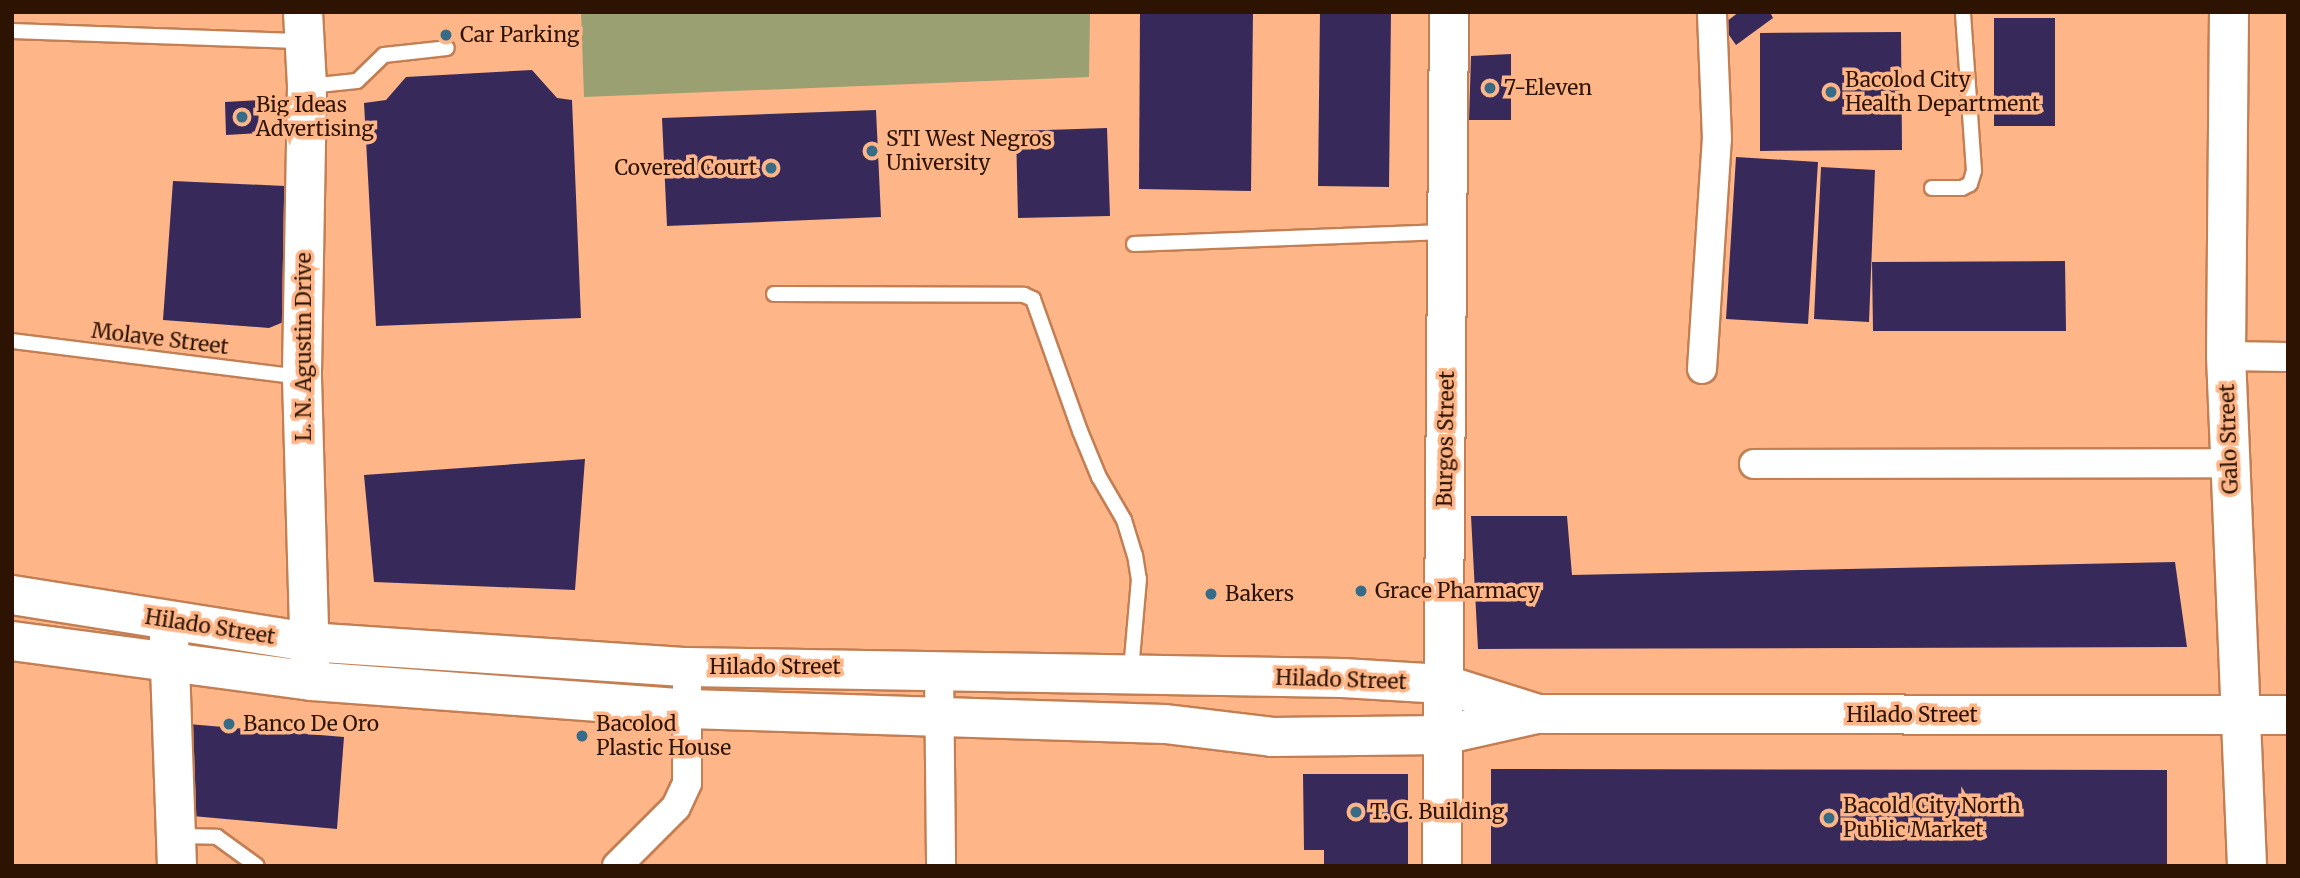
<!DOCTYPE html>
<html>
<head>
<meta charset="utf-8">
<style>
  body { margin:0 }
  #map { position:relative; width:2300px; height:878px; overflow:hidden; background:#feb688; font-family:Merriweather,serif }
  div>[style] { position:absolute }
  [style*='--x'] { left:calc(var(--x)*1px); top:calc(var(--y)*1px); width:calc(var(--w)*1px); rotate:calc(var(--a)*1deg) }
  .green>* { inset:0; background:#9ba073 }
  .building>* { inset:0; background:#372a5b }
  .roads { filter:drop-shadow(2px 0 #c37f53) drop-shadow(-2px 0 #c37f53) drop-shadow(0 2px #c37f53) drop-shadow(0 -2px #c37f53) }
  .lane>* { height:14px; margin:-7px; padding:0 7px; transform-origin:7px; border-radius:7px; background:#fff }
  .street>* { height:28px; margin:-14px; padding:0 14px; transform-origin:14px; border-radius:14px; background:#fff }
  .secondary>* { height:38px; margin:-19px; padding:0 19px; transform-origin:19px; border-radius:19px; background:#fff }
  .dots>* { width:19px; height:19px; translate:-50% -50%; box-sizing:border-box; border:4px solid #feb688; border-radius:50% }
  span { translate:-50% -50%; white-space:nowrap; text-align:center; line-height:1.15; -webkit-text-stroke:7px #feb688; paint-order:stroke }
  .poi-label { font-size:21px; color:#2d1302 }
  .left { translate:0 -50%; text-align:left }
  .right { translate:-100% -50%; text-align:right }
  .street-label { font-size:21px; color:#2d1302 }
  .frame { position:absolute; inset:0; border:14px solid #2d1302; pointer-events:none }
</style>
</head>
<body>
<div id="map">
  <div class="green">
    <div style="clip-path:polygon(581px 12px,1090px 12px,1089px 77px,584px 97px)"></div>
  </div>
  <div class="building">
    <div style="clip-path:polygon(1140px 12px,1253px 12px,1251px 191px,1139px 189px)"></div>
    <div style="clip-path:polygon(1320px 12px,1391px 12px,1389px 187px,1318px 186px)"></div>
    <div style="clip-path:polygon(1739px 12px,1770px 12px,1773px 18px,1736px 45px,1722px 25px)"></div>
    <div style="clip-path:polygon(1994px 18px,2055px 18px,2055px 126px,1994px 126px)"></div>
    <div style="clip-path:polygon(1901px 32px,1902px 150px,1760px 151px,1760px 33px)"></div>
    <div style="clip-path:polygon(1511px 54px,1511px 120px,1469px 120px,1471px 56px)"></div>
    <div style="clip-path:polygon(532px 70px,557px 98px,572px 100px,581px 318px,376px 326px,364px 103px,386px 100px,406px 77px)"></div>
    <div style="clip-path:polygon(259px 100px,258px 133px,226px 135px,225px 102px)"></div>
    <div style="clip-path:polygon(876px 110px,881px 217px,667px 226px,662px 118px)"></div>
    <div style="clip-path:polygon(1107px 128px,1110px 216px,1018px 218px,1016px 131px)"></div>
    <div style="clip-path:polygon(1736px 157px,1818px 162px,1808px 324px,1726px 319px)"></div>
    <div style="clip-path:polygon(1821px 167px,1875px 170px,1869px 322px,1814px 319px)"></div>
    <div style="clip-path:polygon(173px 181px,285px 186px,293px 318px,269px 328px,163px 320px)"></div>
    <div style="clip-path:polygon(2065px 261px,2066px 331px,1873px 331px,1872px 262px)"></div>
    <div style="clip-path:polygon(585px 459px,575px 590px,374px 582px,364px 475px)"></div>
    <div style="clip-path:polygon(1471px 516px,1567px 516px,1572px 575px,2175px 562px,2187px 647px,1478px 649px)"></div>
    <div style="clip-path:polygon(188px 724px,344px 737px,337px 829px,181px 815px)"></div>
    <div style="clip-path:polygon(1491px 769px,2167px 770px,2167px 866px,1491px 866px)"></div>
    <div style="clip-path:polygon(1303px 774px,1408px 774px,1408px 866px,1324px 866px,1324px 850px,1304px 850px)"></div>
  </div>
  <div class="roads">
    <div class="lane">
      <div style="--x:12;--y:31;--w:292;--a:2"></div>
      <div style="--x:309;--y:86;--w:48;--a:-5.9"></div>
      <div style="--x:357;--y:81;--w:37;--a:-44"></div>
      <div style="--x:384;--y:55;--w:63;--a:-6.3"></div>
      <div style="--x:1932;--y:188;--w:30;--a:0"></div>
      <div style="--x:1962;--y:188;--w:9;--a:-27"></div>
      <div style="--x:1970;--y:184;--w:14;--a:-73"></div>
      <div style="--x:1974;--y:171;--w:159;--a:-94"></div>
      <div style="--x:1134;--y:244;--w:310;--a:-2.2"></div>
      <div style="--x:774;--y:294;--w:250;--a:0.2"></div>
      <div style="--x:1024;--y:295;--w:10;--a:24"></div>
      <div style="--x:1033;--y:299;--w:140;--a:70.4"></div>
      <div style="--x:1080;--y:431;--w:50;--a:67.6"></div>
      <div style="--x:1099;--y:477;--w:50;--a:59.8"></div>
      <div style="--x:1124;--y:520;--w:37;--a:73"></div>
      <div style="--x:1135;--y:555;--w:24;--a:81"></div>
      <div style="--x:1139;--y:579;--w:92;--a:95"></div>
      <div style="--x:12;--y:341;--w:291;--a:7.1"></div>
      <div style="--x:178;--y:836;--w:39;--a:1"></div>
      <div style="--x:217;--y:837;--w:49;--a:35.9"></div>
    </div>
    <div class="street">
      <div style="--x:2226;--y:356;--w:62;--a:0.9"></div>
      <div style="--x:1702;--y:369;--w:230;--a:-86.3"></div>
      <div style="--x:1717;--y:139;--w:127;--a:-92.3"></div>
      <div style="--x:1754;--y:464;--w:476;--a:-0.1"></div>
      <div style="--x:939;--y:668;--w:198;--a:89.4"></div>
      <div style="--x:617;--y:866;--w:83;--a:-45"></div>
      <div style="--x:676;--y:807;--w:26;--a:-65"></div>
      <div style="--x:687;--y:783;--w:116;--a:-90"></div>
    </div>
    <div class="secondary">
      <div style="--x:303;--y:12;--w:74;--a:86.9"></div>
      <div style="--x:307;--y:86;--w:292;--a:91"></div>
      <div style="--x:302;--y:378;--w:291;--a:88.4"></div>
      <div style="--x:2229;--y:12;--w:344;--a:90.5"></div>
      <div style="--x:2226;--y:356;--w:510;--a:87.64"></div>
      <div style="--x:12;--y:595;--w:300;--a:9"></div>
      <div style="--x:308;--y:642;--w:380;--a:3.8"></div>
      <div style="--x:687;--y:667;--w:656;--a:0.96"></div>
      <div style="--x:1343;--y:678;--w:100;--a:3.4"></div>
      <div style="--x:1443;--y:684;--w:96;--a:17.5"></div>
      <div style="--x:169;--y:637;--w:229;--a:88"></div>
      <div style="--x:12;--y:641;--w:302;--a:7.6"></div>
      <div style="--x:311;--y:681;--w:379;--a:4.2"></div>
      <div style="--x:689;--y:709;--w:476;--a:1.8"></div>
      <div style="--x:1165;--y:724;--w:108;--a:6.9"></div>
      <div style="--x:1272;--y:737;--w:171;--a:-0.7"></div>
      <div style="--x:1443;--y:735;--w:96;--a:-12.6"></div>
      <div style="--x:1537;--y:714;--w:751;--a:0.08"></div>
      <div style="--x:1442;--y:866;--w:854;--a:-89.53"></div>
    </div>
  </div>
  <div class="dots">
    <div style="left:446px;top:35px;background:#366c88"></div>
    <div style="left:1490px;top:88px;background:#366c88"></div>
    <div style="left:1831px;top:92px;background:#366c88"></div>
    <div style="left:242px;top:117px;background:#366c88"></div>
    <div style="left:872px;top:151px;background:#366c88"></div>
    <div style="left:771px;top:168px;background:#366c88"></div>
    <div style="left:1361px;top:591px;background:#366c88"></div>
    <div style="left:1211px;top:594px;background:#366c88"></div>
    <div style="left:229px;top:724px;background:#366c88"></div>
    <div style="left:582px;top:736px;background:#366c88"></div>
    <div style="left:1356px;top:812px;background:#366c88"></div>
    <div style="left:1829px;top:818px;background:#366c88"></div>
  </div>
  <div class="poi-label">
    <span class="left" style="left:460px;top:35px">Car Parking</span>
    <span class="left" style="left:1845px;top:92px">Bacolod City<br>Health Department</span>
    <span class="left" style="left:1504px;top:88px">7-Eleven</span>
    <span class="left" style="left:256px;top:117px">Big Ideas<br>Advertising</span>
    <span class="left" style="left:886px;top:151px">STI West Negros<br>University</span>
    <span class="right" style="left:757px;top:168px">Covered Court</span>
    <span class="left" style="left:1375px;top:591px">Grace Pharmacy</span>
    <span class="left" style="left:1225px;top:594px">Bakers</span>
    <span class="left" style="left:243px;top:724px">Banco De Oro</span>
    <span class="left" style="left:596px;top:736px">Bacolod<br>Plastic House</span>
    <span class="left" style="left:1843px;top:818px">Bacold City North<br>Public Market</span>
    <span class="left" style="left:1370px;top:812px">T. G. Building</span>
  </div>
  <div class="street-label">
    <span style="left:160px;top:339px;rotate:7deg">Molave Street</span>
    <span style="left:304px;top:347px;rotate:-90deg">L. N. Agustin Drive</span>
    <span style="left:1446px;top:439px;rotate:-89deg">Burgos Street</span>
    <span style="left:2229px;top:439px;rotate:-92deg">Galo Street</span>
    <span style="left:210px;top:627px;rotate:9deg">Hilado Street</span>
    <span style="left:775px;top:667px">Hilado Street</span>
    <span style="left:1341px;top:680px;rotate:2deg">Hilado Street</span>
    <span style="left:1912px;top:715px">Hilado Street</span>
  </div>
  <div class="frame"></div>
</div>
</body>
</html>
